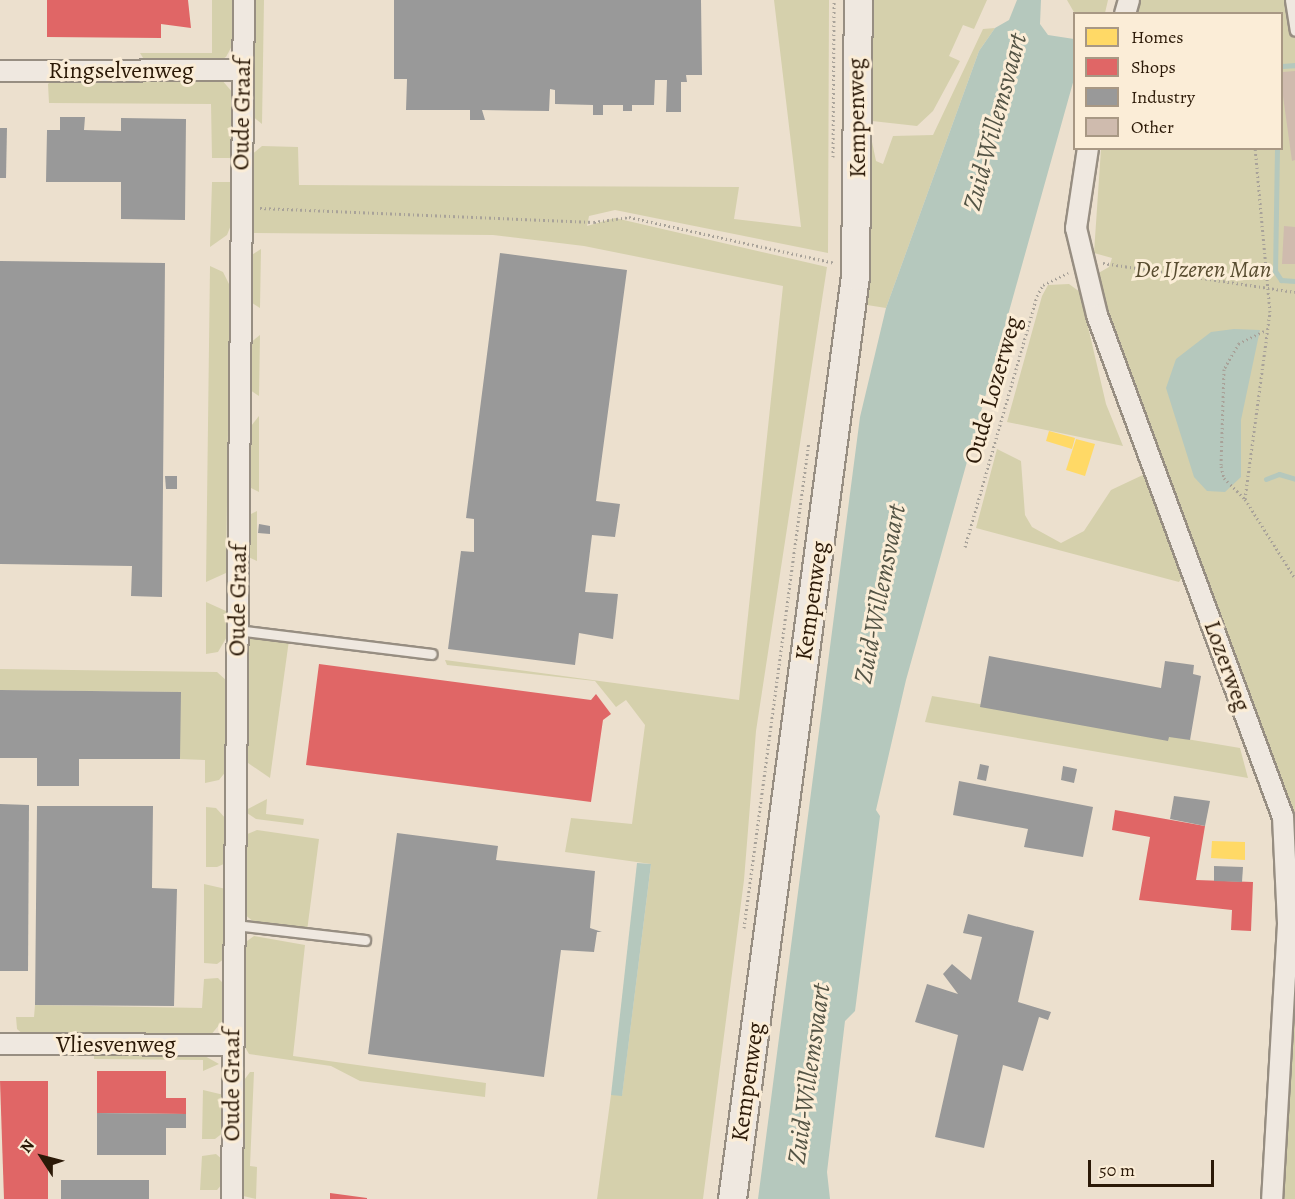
<!DOCTYPE html>
<html>
<head>
<meta charset="utf-8">
<style>
  body { margin:0 }
  #map { position:relative; width:1295px; height:1199px; overflow:hidden; background:#ece0ce; font-family:Alegreya,serif }
  div>[style] { position:absolute }
  [style*='--x'] { left:calc(var(--x)*1px); top:calc(var(--y)*1px); width:calc(var(--w)*1px); rotate:calc(var(--a)*1deg) }
  .green>* { inset:0; background:#d5d0ac }
  .water>* { inset:0; background:#b5c8bd }
  .homes>* { inset:0; background:#ffd966 }
  .shops>* { inset:0; background:#e06666 }
  .industry>* { inset:0; background:#999 }
  .stream>* { height:5px; margin:-2.5px; padding:0 2.5px; transform-origin:2.5px; border-radius:2.5px; background:#b5c8bd }
  .building>* { inset:0; background:#cfbbae }
  .path>* { height:3px; margin-top:-1.5px; transform-origin:0; background:repeating-linear-gradient(90deg,#a8a299 0 1.5px,transparent 0 4.5px) }
  .roads { filter:drop-shadow(2px 0 #978e82) drop-shadow(-2px 0 #978e82) drop-shadow(0 2px #978e82) drop-shadow(0 -2px #978e82) }
  .lane>* { height:9px; margin:-4.5px; padding:0 4.5px; transform-origin:4.5px; border-radius:4.5px; background:#efe8e0 }
  .street>* { height:20px; margin:-10px; padding:0 10px; transform-origin:10px; border-radius:10px; background:#efe8e0 }
  .secondary>* { height:27px; margin:-13.5px; padding:0 13.5px; transform-origin:13.5px; border-radius:13.5px; background:#efe8e0 }
  span { translate:-50% -50%; white-space:nowrap; text-align:center; line-height:1.15; -webkit-text-stroke:6px #fbedd7; paint-order:stroke }
  .street-label { font-size:24px; color:#2b1907 }
  .park-label { font-size:24px; color:#584c30; font-style:italic }
  .water-label { font-size:26px; color:#535344; font-style:italic }
  .legend { position:absolute; left:1073px; top:12px; width:210px; height:138px; box-sizing:border-box; background:#fbedd7; border:2px solid #a89884; margin:0; padding:8px 10px; list-style:none; font-size:18px; color:#2b1907 }
  .legend li { display:flex; align-items:center; gap:12px; height:30px }
  .legend b { width:30px; border:2px solid #a89884 }
  .north { position:absolute; left:12px; top:1127px; width:60px; height:60px; -webkit-text-stroke:4px #fbedd7; paint-order:stroke; rotate:306deg; font-size:16px; font-weight:700; line-height:24px; text-align:center; color:#2b1907 }
  .north::after { content:''; display:block; margin:auto; width:21px; height:27px; background:#2b1907; clip-path:polygon(50% 0,100% 100%,50% 72%,0 100%) }
  .scale { position:absolute; left:1088px; top:1160px; width:126px; height:27px; box-sizing:border-box; border:3px solid #2b1907; border-top:0; padding-left:8px; font-size:18px; line-height:21px; white-space:nowrap; color:#2b1907; -webkit-text-stroke:4px #fbedd7; paint-order:stroke }
</style>
</head>
<body>
<div id="map">
  <div class="green">
    <div style="clip-path:polygon(212px 0,234px 0,234px 42px,226px 57px,217px 62px,145px 61px,140px 53px,212px 53px)"></div>
    <div style="clip-path:polygon(252px 0,264px 0,262px 124px,251px 115px)"></div>
    <div style="clip-path:polygon(774px 0,829px 0,828px 253px,615px 210px,589px 216px,587px 226px,615px 218px,827px 267px,756px 731px,744px 880px,703px 1199px,597px 1199px,611px 1095px,622px 1095px,651px 864px,565px 852px,571px 818px,632px 824px,645px 725px,626px 700px,616px 707px,595px 681px,447px 665px,445px 660px,739px 700px,783px 286px,584px 246px,493px 235px,250px 233px,249px 157px,262px 146px,298px 147px,299px 185px,739px 187px,734px 219px,801px 227px)"></div>
    <div style="clip-path:polygon(871px 0,987px 0,974px 29px,963px 25px,949px 56px,960px 61px,933px 111px,917px 126px,872px 121px,864px 115px)"></div>
    <div style="clip-path:polygon(1067px 0,1108px 0,1105px 13px,1075px 14px)"></div>
    <div style="clip-path:polygon(1137px 0,1295px 0,1295px 1199px,1273px 1199px,1286px 992px,1275px 797px,1095px 275px,1109px 267px,1112px 258px,1094px 253px,1101px 149px,1282px 148px,1282px 14px,1132px 13px)"></div>
    <div style="clip-path:polygon(995px 28px,979px 51px,886px 308px,867px 305px,865px 137px,871px 137px,876px 161px,883px 164px,893px 136px,933px 135px,983px 29px)"></div>
    <div style="clip-path:polygon(55px 77px,221px 79px,233px 93px,230px 158px,212px 158px,211px 104px,49px 103px,48px 84px)"></div>
    <div style="clip-path:polygon(212px 182px,232px 182px,231px 225px,227px 235px,210px 247px)"></div>
    <div style="clip-path:polygon(261px 249px,260px 308px,249px 301px,250px 256px)"></div>
    <div style="clip-path:polygon(210px 266px,223px 272px,230px 286px,226px 573px,206px 582px)"></div>
    <div style="clip-path:polygon(1069px 284px,1080px 292px,1106px 404px,1123px 446px,1007px 422px,1042px 296px,1048px 285px)"></div>
    <div style="clip-path:polygon(260px 335px,259px 396px,247px 388px,250px 343px)"></div>
    <div style="clip-path:polygon(259px 416px,259px 492px,247px 486px,248px 430px)"></div>
    <div style="clip-path:polygon(997px 449px,1021px 461px,1025px 515px,1032px 527px,1061px 543px,1084px 531px,1111px 490px,1147px 473px,1184px 574px,1179px 582px,976px 528px)"></div>
    <div style="clip-path:polygon(257px 511px,257px 561px,246px 556px,247px 516px)"></div>
    <div style="clip-path:polygon(206px 602px,226px 611px,228px 635px,218px 652px,206px 654px)"></div>
    <div style="clip-path:polygon(255px 635px,289px 640px,270px 778px,248px 763px,244px 641px)"></div>
    <div style="clip-path:polygon(0 669px,217px 672px,227px 681px,227px 770px,219px 780px,205px 783px,205px 760px,180px 759px,180px 692px,0 690px)"></div>
    <div style="clip-path:polygon(932px 696px,1240px 748px,1248px 778px,925px 722px)"></div>
    <div style="clip-path:polygon(267px 799px,266px 814px,304px 819px,303px 825px,256px 819px,244px 811px)"></div>
    <div style="clip-path:polygon(206px 807px,216px 808px,227px 820px,226px 863px,217px 867px,206px 867px)"></div>
    <div style="clip-path:polygon(257px 830px,319px 839px,307px 931px,254px 922px,244px 914px,245px 835px)"></div>
    <div style="clip-path:polygon(204px 884px,226px 889px,224px 959px,217px 964px,204px 963px)"></div>
    <div style="clip-path:polygon(254px 936px,305px 945px,293px 1056px,486px 1083px,485px 1097px,360px 1081px,331px 1066px,249px 1054px,242px 1042px,243px 944px)"></div>
    <div style="clip-path:polygon(218px 978px,225px 985px,224px 1019px,210px 1036px,25px 1036px,17px 1029px,16px 1017px,34px 1017px,35px 1005px,202px 1008px,204px 979px)"></div>
    <div style="clip-path:polygon(94px 1054px,203px 1055px,219px 1064px,203px 1071px,203px 1060px,94px 1059px)"></div>
    <div style="clip-path:polygon(250px 1072px,254px 1072px,250px 1166px,257px 1167px,256px 1199px,239px 1195px,242px 1083px)"></div>
    <div style="clip-path:polygon(203px 1090px,224px 1095px,224px 1132px,215px 1139px,202px 1139px)"></div>
    <div style="clip-path:polygon(216px 1154px,223px 1160px,223px 1183px,217px 1190px,200px 1190px,202px 1156px)"></div>
  </div>
  <div class="water">
    <div style="clip-path:polygon(1017px 0,1041px 0,1040px 24px,1048px 35px,1074px 39px,1074px 79px,906px 680px,876px 810px,880px 816px,855px 1011px,845px 1021px,827px 1172px,830px 1199px,758px 1199px,860px 417px,886px 308px,979px 51px,995px 28px,1009px 20px)"></div>
    <div style="clip-path:polygon(1234px 329px,1260px 330px,1241px 420px,1241px 477px,1225px 492px,1207px 491px,1194px 477px,1166px 388px,1176px 359px,1211px 332px)"></div>
    <div style="clip-path:polygon(637px 863px,651px 864px,622px 1096px,611px 1095px)"></div>
  </div>
  <div class="homes">
    <div style="clip-path:polygon(1049px 431px,1075px 438px,1072px 449px,1046px 441px)"></div>
    <div style="clip-path:polygon(1076px 439px,1095px 444px,1085px 476px,1066px 470px)"></div>
    <div style="clip-path:polygon(1212px 841px,1245px 842px,1245px 860px,1211px 858px)"></div>
  </div>
  <div class="shops">
    <div style="clip-path:polygon(47px 0,188px 0,191px 28px,161px 24px,161px 38px,47px 37px)"></div>
    <div style="clip-path:polygon(319px 664px,591px 700px,596px 694px,611px 714px,603px 720px,591px 802px,306px 765px)"></div>
    <div style="clip-path:polygon(1115px 810px,1205px 826px,1196px 880px,1253px 882px,1251px 931px,1231px 930px,1232px 910px,1139px 900px,1150px 837px,1112px 830px)"></div>
    <div style="clip-path:polygon(97px 1071px,166px 1071px,166px 1098px,186px 1098px,186px 1114px,97px 1113px)"></div>
    <div style="clip-path:polygon(0 1081px,48px 1081px,48px 1199px,4px 1199px)"></div>
    <div style="clip-path:polygon(330px 1193px,367px 1198px,367px 1199px,330px 1199px)"></div>
  </div>
  <div class="industry">
    <div style="clip-path:polygon(394px 0,701px 0,702px 75px,686px 75px,687px 82px,681px 82px,681px 112px,666px 112px,667px 80px,655px 80px,654px 105px,632px 105px,632px 111px,623px 111px,623px 105px,603px 105px,603px 115px,593px 115px,593px 105px,555px 104px,555px 90px,550px 89px,549px 111px,482px 110px,485px 120px,470px 120px,470px 110px,406px 110px,407px 79px,394px 79px)"></div>
    <div style="clip-path:polygon(60px 117px,85px 117px,84px 130px,121px 131px,121px 118px,186px 119px,185px 220px,121px 219px,121px 182px,46px 182px,47px 130px,60px 130px)"></div>
    <div style="clip-path:polygon(0 128px,7px 128px,6px 178px,0 178px)"></div>
    <div style="clip-path:polygon(500px 253px,627px 270px,596px 501px,620px 504px,615px 537px,592px 535px,585px 592px,618px 594px,613px 639px,579px 633px,575px 665px,448px 649px,461px 551px,474px 552px,474px 519px,466px 518px)"></div>
    <div style="clip-path:polygon(0 261px,165px 263px,162px 597px,131px 596px,132px 566px,0 564px)"></div>
    <div style="clip-path:polygon(165px 476px,177px 476px,177px 489px,166px 489px)"></div>
    <div style="clip-path:polygon(259px 524px,270px 526px,270px 534px,258px 533px)"></div>
    <div style="clip-path:polygon(989px 656px,1161px 688px,1165px 661px,1194px 665px,1193px 674px,1201px 676px,1190px 740px,1169px 737px,1168px 741px,980px 707px)"></div>
    <div style="clip-path:polygon(0 690px,181px 692px,180px 759px,79px 759px,79px 786px,37px 786px,37px 758px,0 758px)"></div>
    <div style="clip-path:polygon(980px 764px,989px 766px,986px 781px,977px 779px)"></div>
    <div style="clip-path:polygon(1063px 766px,1077px 769px,1074px 783px,1061px 780px)"></div>
    <div style="clip-path:polygon(959px 781px,1093px 807px,1083px 857px,1024px 847px,1028px 829px,953px 815px)"></div>
    <div style="clip-path:polygon(1174px 796px,1210px 801px,1205px 826px,1170px 819px)"></div>
    <div style="clip-path:polygon(0 804px,29px 805px,28px 971px,0 971px)"></div>
    <div style="clip-path:polygon(37px 806px,153px 806px,152px 888px,177px 889px,174px 1006px,35px 1005px)"></div>
    <div style="clip-path:polygon(397px 833px,498px 846px,496px 860px,595px 871px,590px 928px,602px 932px,597px 932px,594px 952px,561px 950px,544px 1077px,368px 1054px)"></div>
    <div style="clip-path:polygon(1214px 866px,1243px 867px,1242px 882px,1214px 881px)"></div>
    <div style="clip-path:polygon(968px 914px,1034px 931px,1018px 1002px,1051px 1012px,1048px 1020px,1039px 1017px,1023px 1071px,1003px 1065px,984px 1148px,935px 1137px,958px 1035px,915px 1022px,927px 984px,958px 994px,943px 974px,952px 964px,971px 980px,982px 937px,963px 933px)"></div>
    <div style="clip-path:polygon(97px 1113px,186px 1114px,186px 1128px,166px 1128px,166px 1155px,97px 1155px)"></div>
    <div style="clip-path:polygon(61px 1180px,149px 1180px,149px 1199px,61px 1199px)"></div>
  </div>
  <div class="stream">
    <div style="--x:1282;--y:66;--w:13;--a:-4"></div>
    <div style="--x:1277;--y:148;--w:123;--a:90.9"></div>
    <div style="--x:1275;--y:271;--w:11;--a:56"></div>
    <div style="--x:1281;--y:280;--w:14;--a:4"></div>
    <div style="--x:1266;--y:479;--w:14;--a:-21"></div>
    <div style="--x:1279;--y:474;--w:17;--a:17"></div>
  </div>
  <div class="building">
    <div style="clip-path:polygon(1295px 71px,1295px 160px,1292px 161px,1282px 89px,1283px 72px)"></div>
    <div style="clip-path:polygon(1284px 226px,1295px 227px,1295px 264px,1282px 264px)"></div>
  </div>
  <div class="path">
    <div style="--x:833;--y:157;--w:157;--a:-89.6"></div>
    <div style="--x:260;--y:208;--w:334;--a:2.4"></div>
    <div style="--x:594;--y:222;--w:35;--a:-8"></div>
    <div style="--x:629;--y:217;--w:210;--a:12.6"></div>
    <div style="--x:1103;--y:263;--w:194;--a:8.6"></div>
    <div style="--x:1264;--y:331;--w:28;--a:154"></div>
    <div style="--x:1239;--y:343;--w:30;--a:120"></div>
    <div style="--x:1224;--y:369;--w:97;--a:91.8"></div>
    <div style="--x:1221;--y:466;--w:12;--a:76"></div>
    <div style="--x:1224;--y:478;--w:30;--a:45"></div>
    <div style="--x:1245;--y:499;--w:93;--a:57.7"></div>
    <div style="--x:1245;--y:499;--w:189;--a:-82.4"></div>
    <div style="--x:1270;--y:312;--w:165;--a:-95.2"></div>
    <div style="--x:965;--y:547;--w:261;--a:-74"></div>
    <div style="--x:1037;--y:296;--w:13;--a:-61"></div>
    <div style="--x:1043;--y:285;--w:28;--a:-26"></div>
    <div style="--x:744;--y:928;--w:488;--a:-82.4"></div>
  </div>
  <div class="roads">
    <div class="lane">
      <div style="--x:1290;--y:0;--w:31;--a:81"></div>
      <div style="--x:237;--y:630;--w:196;--a:7"></div>
      <div style="--x:235;--y:925;--w:131;--a:6.6"></div>
    </div>
    <div class="street">
      <div style="--x:1125;--y:14;--w:15;--a:-74"></div>
      <div style="--x:0;--y:71;--w:243;--a:-0.2"></div>
      <div style="--x:1088;--y:148;--w:81;--a:98.5"></div>
      <div style="--x:1076;--y:228;--w:89;--a:76.4"></div>
      <div style="--x:1097;--y:315;--w:535;--a:69.67"></div>
      <div style="--x:1283;--y:817;--w:107;--a:87.3"></div>
      <div style="--x:1288;--y:924;--w:275;--a:93.3"></div>
      <div style="--x:0;--y:1044;--w:232;--a:0.2"></div>
      <div style="--x:232;--y:1199;--w:1199;--a:-89.43"></div>
    </div>
    <div class="secondary">
      <div style="--x:732;--y:1199;--w:931;--a:-82.41"></div>
      <div style="--x:855;--y:276;--w:276;--a:-89.4"></div>
    </div>
  </div>
  <div class="street-label">
    <span style="left:121px;top:71px">Ringselvenweg</span>
    <span style="left:242px;top:114px;rotate:-89deg">Oude Graaf</span>
    <span style="left:857px;top:118px;rotate:-91deg">Kempenweg</span>
    <span style="left:993px;top:390px;rotate:-74deg">Oude Lozerweg</span>
    <span style="left:238px;top:600px;rotate:-89deg">Oude Graaf</span>
    <span style="left:812px;top:601px;rotate:-82deg">Kempenweg</span>
    <span style="left:1227px;top:666px;rotate:70deg">Lozerweg</span>
    <span style="left:116px;top:1045px">Vliesvenweg</span>
    <span style="left:748px;top:1082px;rotate:-82deg">Kempenweg</span>
    <span style="left:232px;top:1085px;rotate:-90deg">Oude Graaf</span>
  </div>
  <div class="park-label">
    <span style="left:1203px;top:270px">De IJzeren Man</span>
  </div>
  <div class="water-label">
    <span style="left:995px;top:122px;rotate:-75deg">Zuid-Willemsvaart</span>
    <span style="left:880px;top:594px;rotate:-79deg">Zuid-Willemsvaart</span>
    <span style="left:809px;top:1074px;rotate:-82deg">Zuid-Willemsvaart</span>
  </div>
  <ul class="legend">
  <li><b style="height:16px;background:#ffd966"></b>Homes</li>
  <li><b style="height:16px;background:#e06666"></b>Shops</li>
  <li><b style="height:16px;background:#999"></b>Industry</li>
  <li><b style="height:16px;background:#cfbbae"></b>Other</li>
  </ul>
  <div class="north">N</div>
  <div class="scale">50 m</div>
</div>
</body>
</html>
